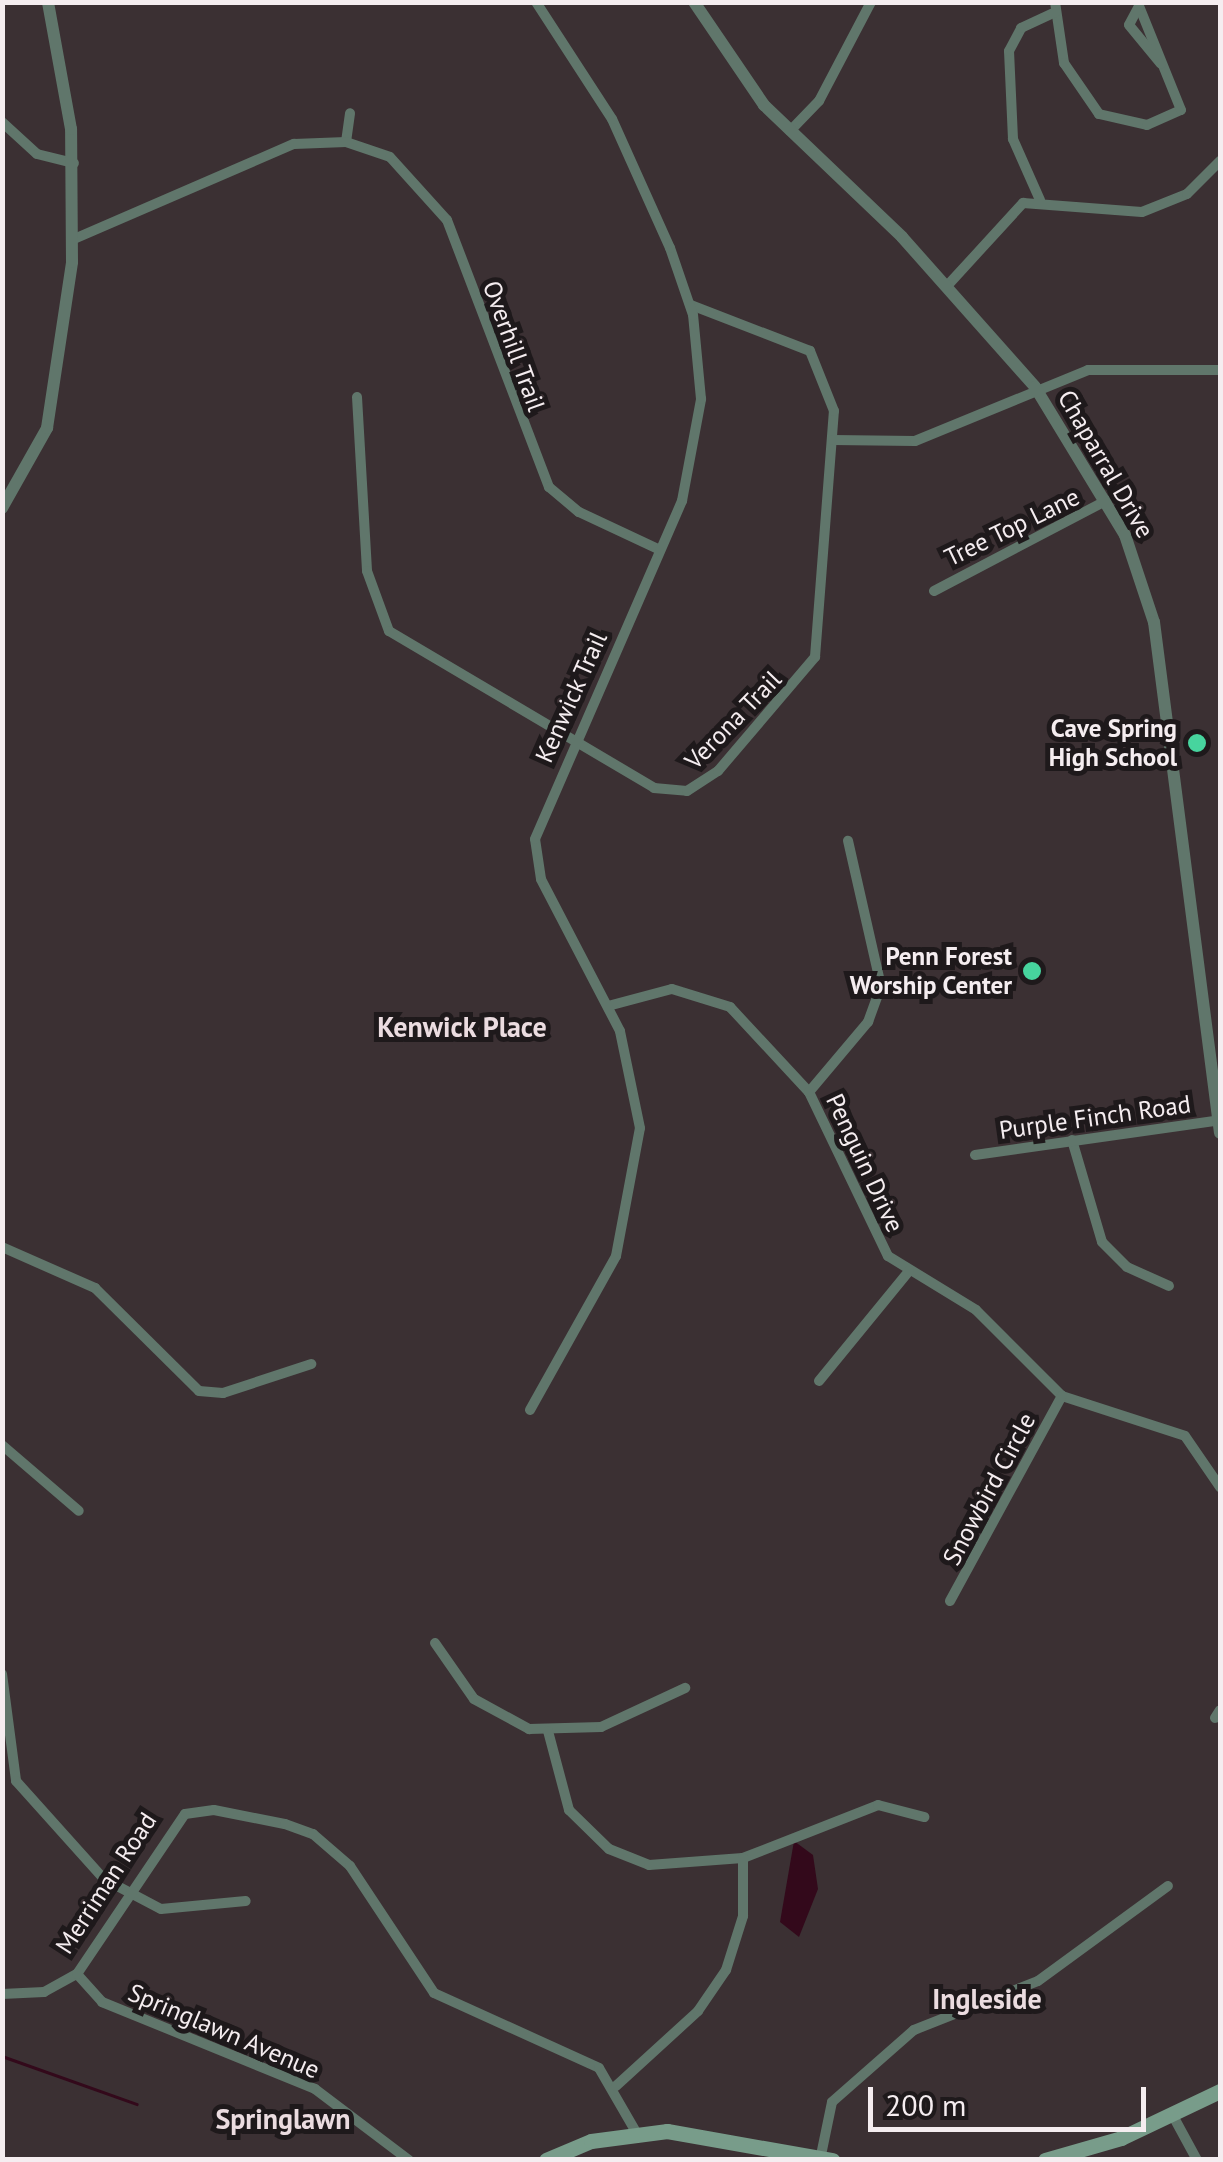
<!DOCTYPE html>
<html>
<head>
<meta charset="utf-8">
<style>
  body { margin:0 }
  #map { position:relative; width:1223px; height:2162px; overflow:hidden; background:#3b3033; font-family:"PT Sans",sans-serif }
  div>[style] { position:absolute }
  [style*='--x'] { left:calc(var(--x)*1px); top:calc(var(--y)*1px); width:calc(var(--w)*1px); rotate:calc(var(--a)*1deg) }
  .water>* { inset:0; background:#33091b }
  .stream>* { height:2.5px; margin:-1.25px; padding:0 1.25px; transform-origin:1.25px; border-radius:1.25px; background:#33091b }
  .minor>* { height:10px; margin:-5px; padding:0 5px; transform-origin:5px; border-radius:5px; background:#60766b }
  .tertiary>* { height:12px; margin:-6px; padding:0 6px; transform-origin:6px; border-radius:6px; background:#60766b }
  .secondary>* { height:15px; margin:-7.5px; padding:0 7.5px; transform-origin:7.5px; border-radius:7.5px; background:#789c8a }
  .dots>* { width:28px; height:28px; translate:-50% -50%; box-sizing:border-box; border:5px solid #1e191b; border-radius:50% }
  span { translate:-50% -50%; white-space:nowrap; text-align:center; line-height:1.15; -webkit-text-stroke:10px #1e191b; paint-order:stroke }
  .street-label { font-size:25px; color:#f5edf0 }
  .poi-label { font-size:25px; color:#f5edf0; font-weight:700 }
  .right { translate:-100% -50%; text-align:right }
  .neighbourhood-label { font-size:28px; color:#ebdce0; font-weight:700 }
  .frame { position:absolute; inset:0; border:5px solid #f5edf0; pointer-events:none }
  .scale { position:absolute; left:868px; top:2087px; width:278px; height:45px; box-sizing:border-box; border:5px solid #f5edf0; border-top:0; padding-left:12px; font-size:30px; line-height:35px; white-space:nowrap; color:#f5edf0; -webkit-text-stroke:8px #1e191b; paint-order:stroke }
</style>
</head>
<body>
<div id="map">
  <div class="water">
    <div style="clip-path:polygon(794px 1841px,813px 1855px,818px 1889px,799px 1937px,780px 1922px)"></div>
  </div>
  <div class="stream">
    <div style="--x:2;--y:2056;--w:143;--a:19.6"></div>
  </div>
  <div class="minor">
    <div style="--x:1055;--y:2;--w:62;--a:81.6"></div>
    <div style="--x:1064;--y:63;--w:62;--a:55.5"></div>
    <div style="--x:1099;--y:114;--w:49;--a:12.9"></div>
    <div style="--x:1147;--y:125;--w:37;--a:-24"></div>
    <div style="--x:1181;--y:110;--w:112;--a:-112"></div>
    <div style="--x:1139;--y:6;--w:21;--a:118"></div>
    <div style="--x:1129;--y:25;--w:50;--a:50.6"></div>
    <div style="--x:2;--y:122;--w:47;--a:42.4"></div>
    <div style="--x:37;--y:154;--w:38;--a:14"></div>
    <div style="--x:790;--y:131;--w:42;--a:-46"></div>
    <div style="--x:819;--y:101;--w:112;--a:-62.3"></div>
    <div style="--x:346;--y:142;--w:29;--a:-82"></div>
    <div style="--x:1040;--y:200;--w:67;--a:-113.9"></div>
    <div style="--x:1013;--y:139;--w:88;--a:-92.6"></div>
    <div style="--x:1009;--y:51;--w:26;--a:-62"></div>
    <div style="--x:1021;--y:28;--w:38;--a:-25"></div>
    <div style="--x:74;--y:239;--w:240;--a:-23.4"></div>
    <div style="--x:294;--y:144;--w:52;--a:-2.2"></div>
    <div style="--x:346;--y:142;--w:46;--a:18.8"></div>
    <div style="--x:390;--y:157;--w:85;--a:47.9"></div>
    <div style="--x:447;--y:220;--w:286;--a:69.1"></div>
    <div style="--x:549;--y:487;--w:39;--a:40"></div>
    <div style="--x:579;--y:512;--w:89;--a:25.1"></div>
    <div style="--x:947;--y:286;--w:113;--a:-47.5"></div>
    <div style="--x:1023;--y:203;--w:119;--a:4.3"></div>
    <div style="--x:1142;--y:212;--w:48;--a:-21.8"></div>
    <div style="--x:1187;--y:194;--w:47;--a:-45"></div>
    <div style="--x:357;--y:397;--w:174;--a:86.7"></div>
    <div style="--x:367;--y:571;--w:64;--a:69.9"></div>
    <div style="--x:389;--y:631;--w:308;--a:30.6"></div>
    <div style="--x:654;--y:788;--w:33;--a:5"></div>
    <div style="--x:687;--y:791;--w:37;--a:-33"></div>
    <div style="--x:718;--y:771;--w:150;--a:-49.6"></div>
    <div style="--x:815;--y:657;--w:247;--a:-85.6"></div>
    <div style="--x:834;--y:411;--w:65;--a:-111.8"></div>
    <div style="--x:810;--y:351;--w:128;--a:-158.9"></div>
    <div style="--x:833;--y:440;--w:82;--a:0.7"></div>
    <div style="--x:915;--y:441;--w:187;--a:-22.3"></div>
    <div style="--x:1088;--y:370;--w:132;--a:0"></div>
    <div style="--x:934;--y:591;--w:195;--a:-27.7"></div>
    <div style="--x:608;--y:1006;--w:66;--a:-14.9"></div>
    <div style="--x:672;--y:989;--w:61;--a:17.2"></div>
    <div style="--x:730;--y:1007;--w:116;--a:47.1"></div>
    <div style="--x:809;--y:1092;--w:182;--a:64.3"></div>
    <div style="--x:888;--y:1256;--w:103;--a:31.5"></div>
    <div style="--x:976;--y:1310;--w:122;--a:45"></div>
    <div style="--x:1062;--y:1396;--w:129;--a:18"></div>
    <div style="--x:1185;--y:1436;--w:62;--a:55.5"></div>
    <div style="--x:809;--y:1092;--w:92;--a:-49.9"></div>
    <div style="--x:868;--y:1022;--w:38;--a:-70"></div>
    <div style="--x:881;--y:986;--w:149;--a:-102.8"></div>
    <div style="--x:1072;--y:1140;--w:106;--a:73.6"></div>
    <div style="--x:1102;--y:1242;--w:35;--a:45"></div>
    <div style="--x:1127;--y:1267;--w:46;--a:24.3"></div>
    <div style="--x:975;--y:1155;--w:247;--a:-8.1"></div>
    <div style="--x:2;--y:1247;--w:102;--a:23.8"></div>
    <div style="--x:95;--y:1288;--w:146;--a:44.7"></div>
    <div style="--x:199;--y:1391;--w:24;--a:5"></div>
    <div style="--x:223;--y:1393;--w:93;--a:-18.2"></div>
    <div style="--x:819;--y:1381;--w:142;--a:-50.7"></div>
    <div style="--x:530;--y:1410;--w:176;--a:-60.8"></div>
    <div style="--x:616;--y:1256;--w:130;--a:-79.4"></div>
    <div style="--x:640;--y:1128;--w:99;--a:-101.7"></div>
    <div style="--x:620;--y:1031;--w:171;--a:-117.5"></div>
    <div style="--x:541;--y:879;--w:40;--a:-98.5"></div>
    <div style="--x:535;--y:839;--w:369;--a:-66.5"></div>
    <div style="--x:682;--y:501;--w:104;--a:-79.4"></div>
    <div style="--x:701;--y:399;--w:84;--a:-95.4"></div>
    <div style="--x:693;--y:315;--w:71;--a:-108.9"></div>
    <div style="--x:670;--y:248;--w:141;--a:-114.2"></div>
    <div style="--x:612;--y:119;--w:140;--a:-123"></div>
    <div style="--x:2;--y:1445;--w:101;--a:40.6"></div>
    <div style="--x:950;--y:1601;--w:234;--a:-61.4"></div>
    <div style="--x:435;--y:1643;--w:68;--a:55.1"></div>
    <div style="--x:474;--y:1699;--w:63;--a:28.6"></div>
    <div style="--x:529;--y:1729;--w:72;--a:-1.6"></div>
    <div style="--x:601;--y:1727;--w:93;--a:-24.9"></div>
    <div style="--x:2;--y:1674;--w:108;--a:82.5"></div>
    <div style="--x:16;--y:1781;--w:132;--a:48.1"></div>
    <div style="--x:104;--y:1879;--w:64;--a:27.8"></div>
    <div style="--x:161;--y:1909;--w:85;--a:-5.4"></div>
    <div style="--x:1215;--y:1718;--w:9;--a:-58"></div>
    <div style="--x:548;--y:1731;--w:82;--a:75.1"></div>
    <div style="--x:569;--y:1810;--w:56;--a:44.3"></div>
    <div style="--x:609;--y:1849;--w:43;--a:21.8"></div>
    <div style="--x:649;--y:1865;--w:94;--a:-4.3"></div>
    <div style="--x:743;--y:1858;--w:145;--a:-21.4"></div>
    <div style="--x:878;--y:1805;--w:48;--a:14.6"></div>
    <div style="--x:77;--y:1974;--w:38;--a:48"></div>
    <div style="--x:102;--y:2002;--w:230;--a:22.2"></div>
    <div style="--x:315;--y:2089;--w:118;--a:37.1"></div>
    <div style="--x:2;--y:1994;--w:42;--a:-2.7"></div>
    <div style="--x:44;--y:1992;--w:38;--a:-29"></div>
    <div style="--x:77;--y:1974;--w:193;--a:-56"></div>
    <div style="--x:185;--y:1814;--w:29;--a:-8"></div>
    <div style="--x:214;--y:1810;--w:72;--a:11.2"></div>
    <div style="--x:285;--y:1824;--w:30;--a:20"></div>
    <div style="--x:313;--y:1834;--w:49;--a:40.9"></div>
    <div style="--x:350;--y:1866;--w:152;--a:56.5"></div>
    <div style="--x:434;--y:1993;--w:181;--a:24.4"></div>
    <div style="--x:599;--y:2068;--w:74;--a:60"></div>
    <div style="--x:616;--y:2086;--w:111;--a:-42.4"></div>
    <div style="--x:698;--y:2011;--w:50;--a:-55.7"></div>
    <div style="--x:726;--y:1970;--w:57;--a:-72.5"></div>
    <div style="--x:743;--y:1916;--w:58;--a:-90"></div>
    <div style="--x:1172;--y:2114;--w:52;--a:61.5"></div>
    <div style="--x:820;--y:2160;--w:59;--a:-78.3"></div>
    <div style="--x:832;--y:2102;--w:109;--a:-41.3"></div>
    <div style="--x:914;--y:2030;--w:133;--a:-21.6"></div>
    <div style="--x:1038;--y:1981;--w:161;--a:-36.2"></div>
  </div>
  <div class="tertiary">
    <div style="--x:694;--y:2;--w:125;--a:55.8"></div>
    <div style="--x:764;--y:105;--w:191;--a:43.7"></div>
    <div style="--x:902;--y:237;--w:200;--a:48.4"></div>
    <div style="--x:1035;--y:387;--w:173;--a:58.7"></div>
    <div style="--x:1125;--y:535;--w:92;--a:71.6"></div>
    <div style="--x:1154;--y:622;--w:515;--a:82.64"></div>
    <div style="--x:2;--y:508;--w:92;--a:-60.6"></div>
    <div style="--x:47;--y:428;--w:168;--a:-81.4"></div>
    <div style="--x:72;--y:262;--w:133;--a:-90.4"></div>
    <div style="--x:71;--y:129;--w:129;--a:-100.3"></div>
  </div>
  <div class="secondary">
    <div style="--x:546;--y:2160;--w:49;--a:-22.9"></div>
    <div style="--x:591;--y:2141;--w:77;--a:-7.5"></div>
    <div style="--x:667;--y:2131;--w:168;--a:10"></div>
    <div style="--x:1045;--y:2160;--w:79;--a:-16.1"></div>
    <div style="--x:1121;--y:2138;--w:110;--a:-25.4"></div>
  </div>
  <div class="dots">
    <div style="left:1197px;top:743px;background:#47d49e"></div>
    <div style="left:1032px;top:971px;background:#47d49e"></div>
  </div>
  <div class="street-label">
    <span style="left:514px;top:346px;rotate:70deg">Overhill Trail</span>
    <span style="left:1106px;top:464px;rotate:60deg">Chaparral Drive</span>
    <span style="left:1012px;top:527px;rotate:-26deg">Tree Top Lane</span>
    <span style="left:571px;top:697px;rotate:-66deg">Kenwick Trail</span>
    <span style="left:733px;top:720px;rotate:-46deg">Verona Trail</span>
    <span style="left:1095px;top:1117px;rotate:-8deg">Purple Finch Road</span>
    <span style="left:865px;top:1163px;rotate:65deg">Penguin Drive</span>
    <span style="left:989px;top:1489px;rotate:-62deg">Snowbird Circle</span>
    <span style="left:106px;top:1883px;rotate:-57deg">Merriman Road</span>
    <span style="left:224px;top:2031px;rotate:23deg">Springlawn Avenue</span>
  </div>
  <div class="poi-label">
    <span class="right" style="left:1177px;top:743px">Cave Spring<br>High School</span>
    <span class="right" style="left:1012px;top:971px">Penn Forest<br>Worship Center</span>
  </div>
  <div class="neighbourhood-label">
    <span style="left:462px;top:1027px">Kenwick Place</span>
    <span style="left:987px;top:1999px">Ingleside</span>
    <span style="left:283px;top:2119px">Springlawn</span>
  </div>
  <div class="frame"></div>
  <div class="scale">200 m</div>
</div>
</body>
</html>
